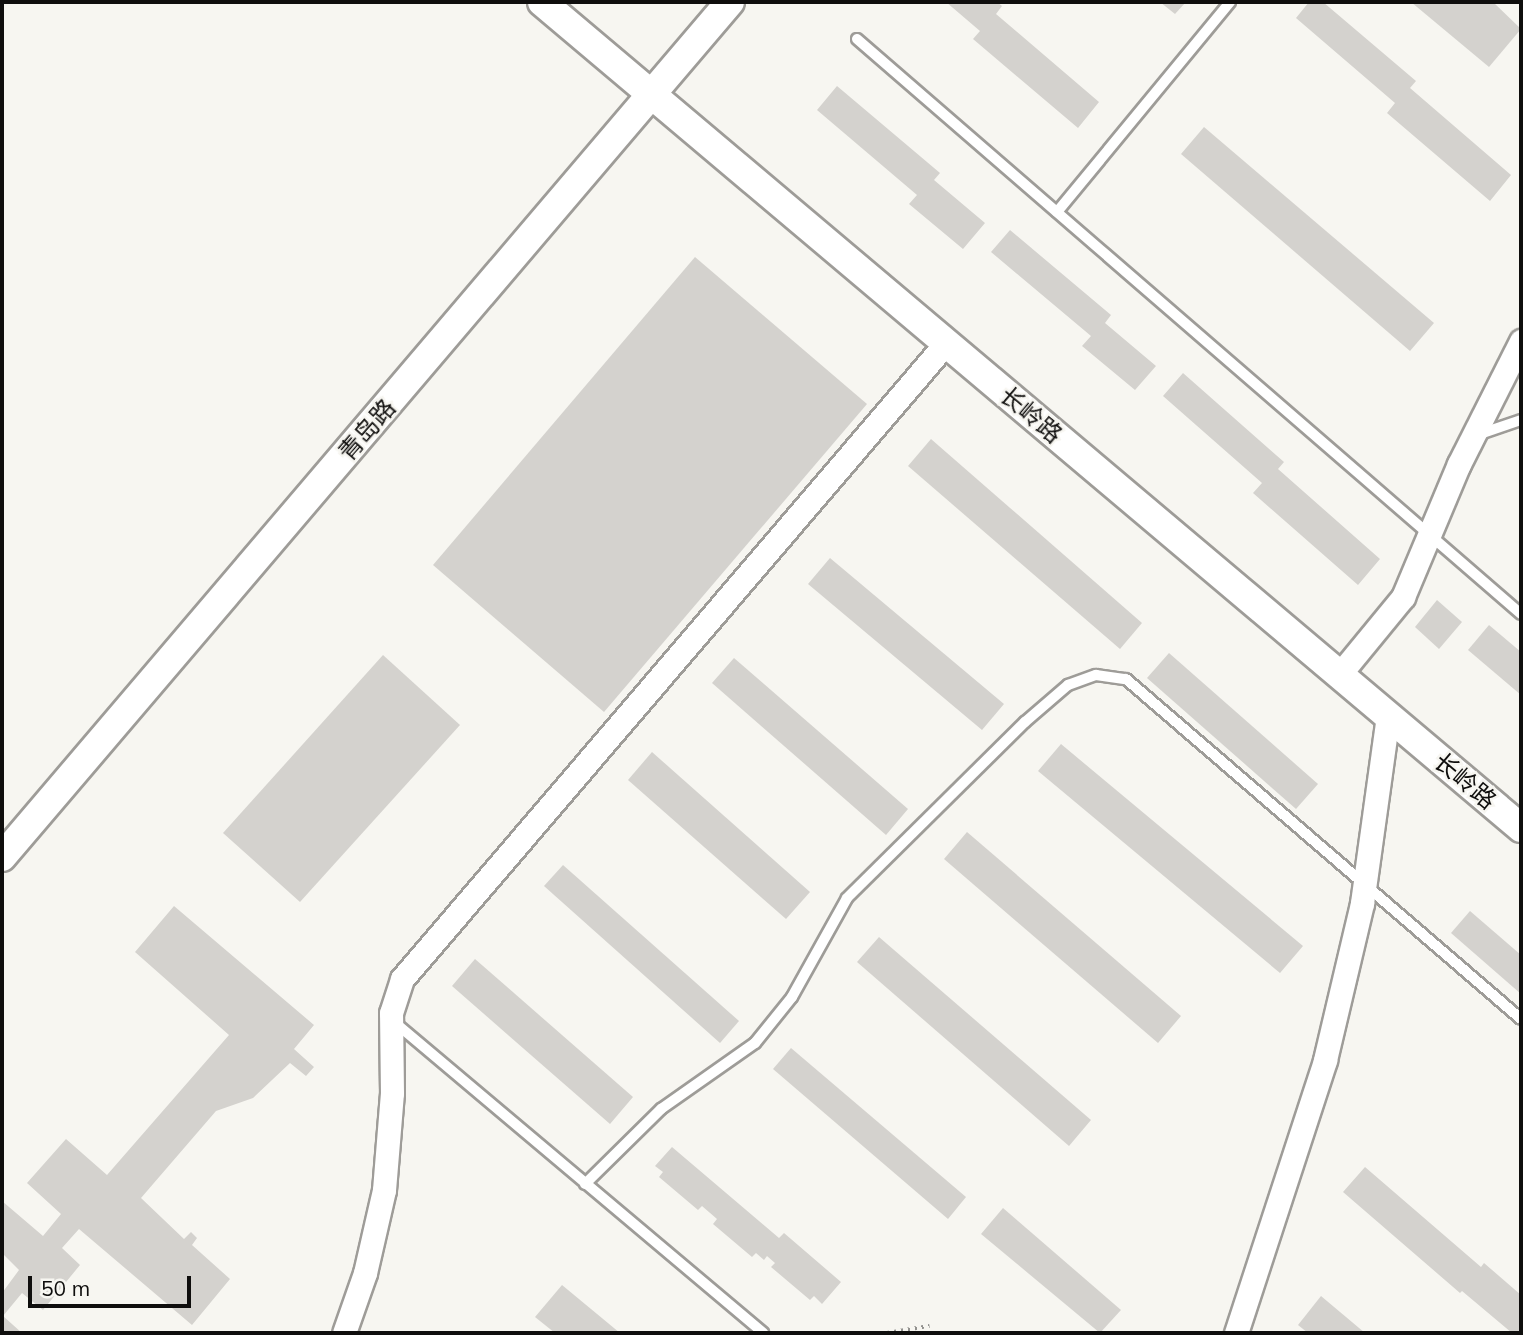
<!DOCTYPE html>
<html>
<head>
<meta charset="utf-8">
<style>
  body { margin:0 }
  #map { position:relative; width:1523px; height:1335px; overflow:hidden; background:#f7f6f1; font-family:Mulish,"Noto Sans SC",sans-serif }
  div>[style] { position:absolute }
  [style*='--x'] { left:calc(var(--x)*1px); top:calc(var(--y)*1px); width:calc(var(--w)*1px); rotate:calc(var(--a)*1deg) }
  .building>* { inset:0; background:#d4d2ce }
  .path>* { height:3.5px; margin-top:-1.75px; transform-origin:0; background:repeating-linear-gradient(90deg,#92918e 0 2px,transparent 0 7px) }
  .roads { filter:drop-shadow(2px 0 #9e9c98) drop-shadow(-2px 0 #9e9c98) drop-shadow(0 2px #9e9c98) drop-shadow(0 -2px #9e9c98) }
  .service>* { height:10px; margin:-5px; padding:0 5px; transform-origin:5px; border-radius:5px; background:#fff }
  .minor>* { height:23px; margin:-11.5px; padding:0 11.5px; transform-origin:11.5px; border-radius:11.5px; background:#fff }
  .tertiary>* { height:28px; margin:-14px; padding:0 14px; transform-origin:14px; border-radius:14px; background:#fff }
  span { translate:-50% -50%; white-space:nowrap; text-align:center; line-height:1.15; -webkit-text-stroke:5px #f7f6f1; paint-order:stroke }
  .street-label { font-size:24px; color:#0f0e0d }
  .frame { position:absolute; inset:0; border:4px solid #0f0e0d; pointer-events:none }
  .scale { position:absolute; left:28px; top:1276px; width:163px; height:32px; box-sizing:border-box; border:4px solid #0f0e0d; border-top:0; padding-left:9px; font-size:21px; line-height:24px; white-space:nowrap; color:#0f0e0d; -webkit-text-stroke:5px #f7f6f1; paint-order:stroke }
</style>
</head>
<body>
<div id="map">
  <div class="building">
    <div style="clip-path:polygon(946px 2px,997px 2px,1002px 6px,996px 14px,1099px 102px,1078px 128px,973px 39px,980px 31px)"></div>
    <div style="clip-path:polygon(1160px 2px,1186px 2px,1175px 14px)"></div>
    <div style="clip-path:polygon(1309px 2px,1323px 2px,1416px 81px,1410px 88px,1511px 175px,1490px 201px,1387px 113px,1395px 103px,1296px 18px)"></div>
    <div style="clip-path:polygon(1411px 2px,1493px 2px,1521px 29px,1489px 67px)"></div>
    <div style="clip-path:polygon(837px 86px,940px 173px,934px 180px,985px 223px,963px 249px,909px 204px,917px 195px,817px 110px)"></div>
    <div style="clip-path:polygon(1204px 127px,1434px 323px,1410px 351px,1181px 154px)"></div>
    <div style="clip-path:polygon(1010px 230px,1111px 315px,1105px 323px,1156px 366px,1135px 390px,1082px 346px,1091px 336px,991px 252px)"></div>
    <div style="clip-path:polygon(695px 257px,867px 404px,604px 712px,433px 565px)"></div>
    <div style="clip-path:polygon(1183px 373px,1284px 462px,1278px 469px,1380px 559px,1358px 585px,1253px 493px,1262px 483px,1163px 396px)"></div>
    <div style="clip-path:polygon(931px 439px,1142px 623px,1120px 649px,908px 466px)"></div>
    <div style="clip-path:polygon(830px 558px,1004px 704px,982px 730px,808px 584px)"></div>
    <div style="clip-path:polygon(1437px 600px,1462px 622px,1439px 649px,1415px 627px)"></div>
    <div style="clip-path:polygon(1489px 625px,1521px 652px,1521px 695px,1468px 650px)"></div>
    <div style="clip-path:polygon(1169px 653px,1318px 784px,1296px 809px,1147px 678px)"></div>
    <div style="clip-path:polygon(383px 655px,460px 725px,300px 902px,223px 833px)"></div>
    <div style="clip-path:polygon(734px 658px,908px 809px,886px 835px,712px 683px)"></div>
    <div style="clip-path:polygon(1061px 744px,1303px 946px,1280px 973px,1038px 771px)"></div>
    <div style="clip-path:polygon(652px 752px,810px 892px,786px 919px,628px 780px)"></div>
    <div style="clip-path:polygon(967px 832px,1181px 1016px,1158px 1043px,944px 859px)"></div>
    <div style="clip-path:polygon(563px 865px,739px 1021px,720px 1043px,544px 886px)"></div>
    <div style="clip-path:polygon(174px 906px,314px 1025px,294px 1049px,314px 1067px,306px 1076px,290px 1063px,253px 1098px,216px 1111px,141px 1198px,184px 1239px,191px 1232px,197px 1238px,192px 1245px,230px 1279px,192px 1325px,79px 1229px,62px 1248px,80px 1265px,43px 1310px,22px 1293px,3px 1316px,22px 1333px,2px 1333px,2px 1293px,19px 1270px,2px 1253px,2px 1201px,43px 1236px,61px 1214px,27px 1183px,66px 1139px,107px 1175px,229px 1035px,135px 952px)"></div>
    <div style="clip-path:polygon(1470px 911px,1521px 955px,1521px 994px,1451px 933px)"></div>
    <div style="clip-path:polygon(879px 937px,1091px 1120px,1069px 1146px,857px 962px)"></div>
    <div style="clip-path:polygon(475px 959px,633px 1097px,610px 1124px,452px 986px)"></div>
    <div style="clip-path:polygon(791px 1048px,966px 1197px,948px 1219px,773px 1069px)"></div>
    <div style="clip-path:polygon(672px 1147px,779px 1238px,784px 1233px,841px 1282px,822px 1304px,814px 1296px,810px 1300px,771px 1267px,775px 1263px,767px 1256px,764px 1260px,756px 1253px,752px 1257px,713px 1224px,717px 1219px,702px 1206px,698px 1210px,659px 1177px,663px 1172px,655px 1166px)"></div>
    <div style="clip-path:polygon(1365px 1167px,1481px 1267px,1484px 1263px,1521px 1295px,1521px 1333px,1512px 1333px,1462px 1291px,1460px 1293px,1343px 1192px)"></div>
    <div style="clip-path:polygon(1003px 1208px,1121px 1310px,1100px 1333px,981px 1234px)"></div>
    <div style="clip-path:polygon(562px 1285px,620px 1333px,555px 1333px,535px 1317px)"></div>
    <div style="clip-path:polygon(1321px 1296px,1365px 1333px,1308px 1333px,1298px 1325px)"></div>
  </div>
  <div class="path">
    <div style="--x:887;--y:1333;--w:43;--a:-9.5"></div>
  </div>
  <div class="roads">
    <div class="service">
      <div style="--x:857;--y:39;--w:878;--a:40.89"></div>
      <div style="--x:1057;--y:212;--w:272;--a:-50.5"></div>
      <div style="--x:1474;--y:436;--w:50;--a:-18.8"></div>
      <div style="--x:393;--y:1021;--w:484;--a:40.1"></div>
      <div style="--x:585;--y:1184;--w:107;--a:-44.6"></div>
      <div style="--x:661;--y:1109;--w:115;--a:-35.1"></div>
      <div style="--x:755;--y:1043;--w:59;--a:-51.2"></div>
      <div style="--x:792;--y:997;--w:113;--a:-60.9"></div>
      <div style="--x:847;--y:898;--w:250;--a:-44.7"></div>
      <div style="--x:1025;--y:722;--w:57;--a:-40.7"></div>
      <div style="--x:1068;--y:685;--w:30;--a:-20"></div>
      <div style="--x:1096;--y:675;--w:30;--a:8"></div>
      <div style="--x:1126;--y:679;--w:521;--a:40.72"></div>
    </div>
    <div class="minor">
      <div style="--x:1339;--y:675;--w:101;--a:-50.6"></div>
      <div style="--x:1403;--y:597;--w:144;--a:-67.2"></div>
      <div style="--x:1459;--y:464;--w:138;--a:-63.2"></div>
      <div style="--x:344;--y:1333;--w:64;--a:-70.7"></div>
      <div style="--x:365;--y:1273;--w:85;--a:-77.1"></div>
      <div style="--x:384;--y:1190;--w:97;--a:-85.3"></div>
      <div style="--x:392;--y:1093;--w:80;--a:-90.7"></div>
      <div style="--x:391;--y:1013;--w:36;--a:-72"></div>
      <div style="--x:402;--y:979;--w:837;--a:-49.46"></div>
      <div style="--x:1236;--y:1333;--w:287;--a:-71.9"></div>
      <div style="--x:1325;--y:1060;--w:161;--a:-76.7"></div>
      <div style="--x:1362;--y:903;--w:189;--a:-82.1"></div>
    </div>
    <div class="tertiary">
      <div style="--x:542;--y:2;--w:1281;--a:40.15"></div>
      <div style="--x:2;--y:857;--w:1123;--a:-49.59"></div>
    </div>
  </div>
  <div class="street-label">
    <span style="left:1031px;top:415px;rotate:40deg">长岭路</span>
    <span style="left:367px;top:430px;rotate:-49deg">青岛路</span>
    <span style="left:1465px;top:781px;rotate:40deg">长岭路</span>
  </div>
  <div class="frame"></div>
  <div class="scale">50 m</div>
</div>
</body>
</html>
